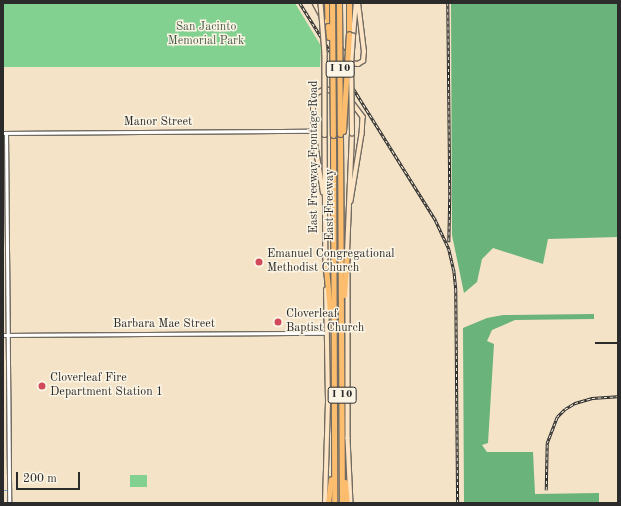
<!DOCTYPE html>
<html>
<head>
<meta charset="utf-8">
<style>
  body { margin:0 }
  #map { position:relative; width:621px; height:506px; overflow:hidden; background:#f4e3c7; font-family:"Old Standard TT",serif }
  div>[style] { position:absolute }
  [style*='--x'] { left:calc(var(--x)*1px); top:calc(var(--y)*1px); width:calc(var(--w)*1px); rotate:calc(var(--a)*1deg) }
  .green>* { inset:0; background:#83d190 }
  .forest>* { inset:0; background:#6ab37a }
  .stream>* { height:1px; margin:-0.5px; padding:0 0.5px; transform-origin:0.5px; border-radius:0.5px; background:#74a4de }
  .roads { filter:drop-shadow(1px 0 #716b62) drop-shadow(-1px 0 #716b62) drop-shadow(0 1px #716b62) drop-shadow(0 -1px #716b62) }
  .tertiary>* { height:3px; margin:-1.5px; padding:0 1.5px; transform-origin:1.5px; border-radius:1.5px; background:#fff }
  .secondary>* { height:3.5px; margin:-1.75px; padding:0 1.75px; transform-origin:1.75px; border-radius:1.75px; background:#fee5c5 }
  .motorway>* { height:5px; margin:-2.5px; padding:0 2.5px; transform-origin:2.5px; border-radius:2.5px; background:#fcbd6f }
  .rail>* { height:2.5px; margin-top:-1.25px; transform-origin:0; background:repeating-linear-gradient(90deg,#fcf5e5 0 3px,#2b2b2b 0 6px); box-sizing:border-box; border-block:1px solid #2b2b2b }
  .bridges { filter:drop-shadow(1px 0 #716b62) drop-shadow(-1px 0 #716b62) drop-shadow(0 1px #716b62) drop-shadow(0 -1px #716b62) }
  .secondary-bridge>* { height:3.5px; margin:-1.75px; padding:0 1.75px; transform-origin:1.75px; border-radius:1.75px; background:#fee5c5 }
  .motorway-bridge>* { height:5px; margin:-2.5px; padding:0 2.5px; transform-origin:2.5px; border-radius:2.5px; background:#fcbd6f }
  .dots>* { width:11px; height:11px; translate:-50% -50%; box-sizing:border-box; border:2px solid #fcf5e5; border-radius:50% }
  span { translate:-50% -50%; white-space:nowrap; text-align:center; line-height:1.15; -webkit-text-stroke:3px #fcf5e5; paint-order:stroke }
  .shield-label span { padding:1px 3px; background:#fcf5e5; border:1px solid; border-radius:3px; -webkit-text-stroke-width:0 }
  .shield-label { font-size:11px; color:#2b2b2b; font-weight:700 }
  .park-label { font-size:12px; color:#455d49 }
  .street-label { font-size:12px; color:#2b2b2b }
  .poi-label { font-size:12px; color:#2b2b2b }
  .left { translate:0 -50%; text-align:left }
  .frame { position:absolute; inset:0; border:4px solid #2b2b2b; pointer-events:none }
  .scale { position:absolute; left:16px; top:472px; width:64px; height:18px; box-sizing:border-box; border:2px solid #2b2b2b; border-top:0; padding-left:5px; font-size:12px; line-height:14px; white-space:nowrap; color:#2b2b2b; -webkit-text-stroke:3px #fcf5e5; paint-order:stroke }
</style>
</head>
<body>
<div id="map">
  <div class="green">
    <div style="clip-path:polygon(3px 3px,295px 3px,321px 46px,320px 67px,3px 67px)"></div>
    <div style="clip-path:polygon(130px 475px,147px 475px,147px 487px,130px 487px)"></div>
  </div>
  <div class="forest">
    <div style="clip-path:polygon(451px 3px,618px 3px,618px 237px,548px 239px,543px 264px,493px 248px,482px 259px,477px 282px,464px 293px,452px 235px)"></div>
    <div style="clip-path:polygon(594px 314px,594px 319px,515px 320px,492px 330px,487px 341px,494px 344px,488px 443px,482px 445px,487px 452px,533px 452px,535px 494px,599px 493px,599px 503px,464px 503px,463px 328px,487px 318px,503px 315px)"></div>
  </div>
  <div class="stream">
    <div style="--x:3;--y:490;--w:5;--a:0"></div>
  </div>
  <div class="roads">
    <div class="tertiary">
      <div style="--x:3;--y:133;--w:310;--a:-0.4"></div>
      <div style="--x:6;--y:133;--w:370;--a:89.5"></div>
      <div style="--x:3;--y:335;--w:323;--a:-0.4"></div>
    </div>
    <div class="secondary">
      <div style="--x:315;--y:3;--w:27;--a:62"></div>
      <div style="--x:333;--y:36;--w:32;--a:58"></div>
      <div style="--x:350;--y:63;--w:8;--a:7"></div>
      <div style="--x:358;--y:64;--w:6;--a:-31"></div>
      <div style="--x:363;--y:61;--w:9;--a:-84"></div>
      <div style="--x:364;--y:52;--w:49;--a:-97"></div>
      <div style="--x:353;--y:36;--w:33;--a:-85"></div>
      <div style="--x:325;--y:135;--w:134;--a:89.6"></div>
      <div style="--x:323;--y:193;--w:63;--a:-99.2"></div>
      <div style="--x:313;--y:131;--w:29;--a:-90"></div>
      <div style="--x:313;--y:102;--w:6;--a:-81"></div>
      <div style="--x:314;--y:96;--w:4;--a:-45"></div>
      <div style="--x:317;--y:93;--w:9;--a:-27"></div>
      <div style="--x:325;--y:89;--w:20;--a:15"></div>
      <div style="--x:344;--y:94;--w:5;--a:37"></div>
      <div style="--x:348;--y:97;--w:25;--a:53"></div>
      <div style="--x:363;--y:117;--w:17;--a:93"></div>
      <div style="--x:362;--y:134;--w:68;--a:99.3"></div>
      <div style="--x:347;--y:253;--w:119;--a:-87.6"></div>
      <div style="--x:348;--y:273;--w:165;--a:90"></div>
      <div style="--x:348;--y:438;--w:65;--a:87.4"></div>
      <div style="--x:325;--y:503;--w:103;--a:-88.3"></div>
      <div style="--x:328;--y:400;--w:110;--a:-91"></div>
    </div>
    <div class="motorway">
      <div style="--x:327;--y:3;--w:23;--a:88"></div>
      <div style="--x:349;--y:3;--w:31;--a:90"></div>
      <div style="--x:340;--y:134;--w:369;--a:89.7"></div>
      <div style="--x:333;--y:135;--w:368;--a:89.8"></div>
      <div style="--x:326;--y:268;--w:43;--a:84.7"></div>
      <div style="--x:344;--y:295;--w:43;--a:-86"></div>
      <div style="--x:345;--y:482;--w:21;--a:85"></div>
      <div style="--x:328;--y:503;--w:24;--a:-83"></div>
    </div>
  </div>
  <div class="rail">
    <div style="--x:300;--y:3;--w:257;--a:58"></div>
    <div style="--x:436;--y:221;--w:31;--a:65"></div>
    <div style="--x:449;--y:249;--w:22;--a:77"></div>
    <div style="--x:454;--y:270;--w:20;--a:84"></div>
    <div style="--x:456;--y:290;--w:213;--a:89.5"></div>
    <div style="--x:448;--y:3;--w:193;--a:89.4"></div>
    <div style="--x:450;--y:196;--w:46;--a:91.2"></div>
    <div style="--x:595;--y:343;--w:23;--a:0"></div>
    <div style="--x:546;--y:490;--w:47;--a:-88.8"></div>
    <div style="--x:547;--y:443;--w:28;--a:-69"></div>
    <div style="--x:557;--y:417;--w:11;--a:-45"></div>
    <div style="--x:565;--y:409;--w:12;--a:-31"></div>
    <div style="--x:575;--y:403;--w:18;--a:-16"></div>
    <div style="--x:592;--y:398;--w:26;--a:-4"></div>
  </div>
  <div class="bridges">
    <div class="secondary-bridge">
      <div style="--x:321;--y:3;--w:51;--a:85.5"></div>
      <div style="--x:325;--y:54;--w:81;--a:90"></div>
      <div style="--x:352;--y:134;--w:69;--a:-90.8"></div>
      <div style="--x:351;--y:65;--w:29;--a:-86"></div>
    </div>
    <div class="motorway-bridge">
      <div style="--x:332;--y:3;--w:132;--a:89.6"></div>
      <div style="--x:339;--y:3;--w:131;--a:89.6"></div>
      <div style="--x:328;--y:26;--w:11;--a:85"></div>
      <div style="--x:343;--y:131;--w:97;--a:-86.5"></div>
    </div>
  </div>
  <div class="dots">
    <div style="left:259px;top:262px;background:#d1495b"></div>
    <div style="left:278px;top:322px;background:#d1495b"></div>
    <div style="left:42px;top:386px;background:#d1495b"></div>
  </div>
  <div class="shield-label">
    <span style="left:340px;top:69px">I 10</span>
    <span style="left:342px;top:395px">I 10</span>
  </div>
  <div class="park-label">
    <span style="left:206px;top:35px">San Jacinto<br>Memorial Park</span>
  </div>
  <div class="street-label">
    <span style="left:158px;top:123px">Manor Street</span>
    <span style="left:315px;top:157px;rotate:-90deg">East Freeway Frontage Road</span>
    <span style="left:331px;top:205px;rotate:-90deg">East Freeway</span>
    <span style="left:164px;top:325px">Barbara Mae Street</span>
  </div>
  <div class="poi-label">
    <span class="left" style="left:267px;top:262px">Emanuel Congregational<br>Methodist Church</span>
    <span class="left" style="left:286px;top:322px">Cloverleaf<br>Baptist Church</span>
    <span class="left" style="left:50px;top:386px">Cloverleaf Fire<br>Department Station 1</span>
  </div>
  <div class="frame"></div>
  <div class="scale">200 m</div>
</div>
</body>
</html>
